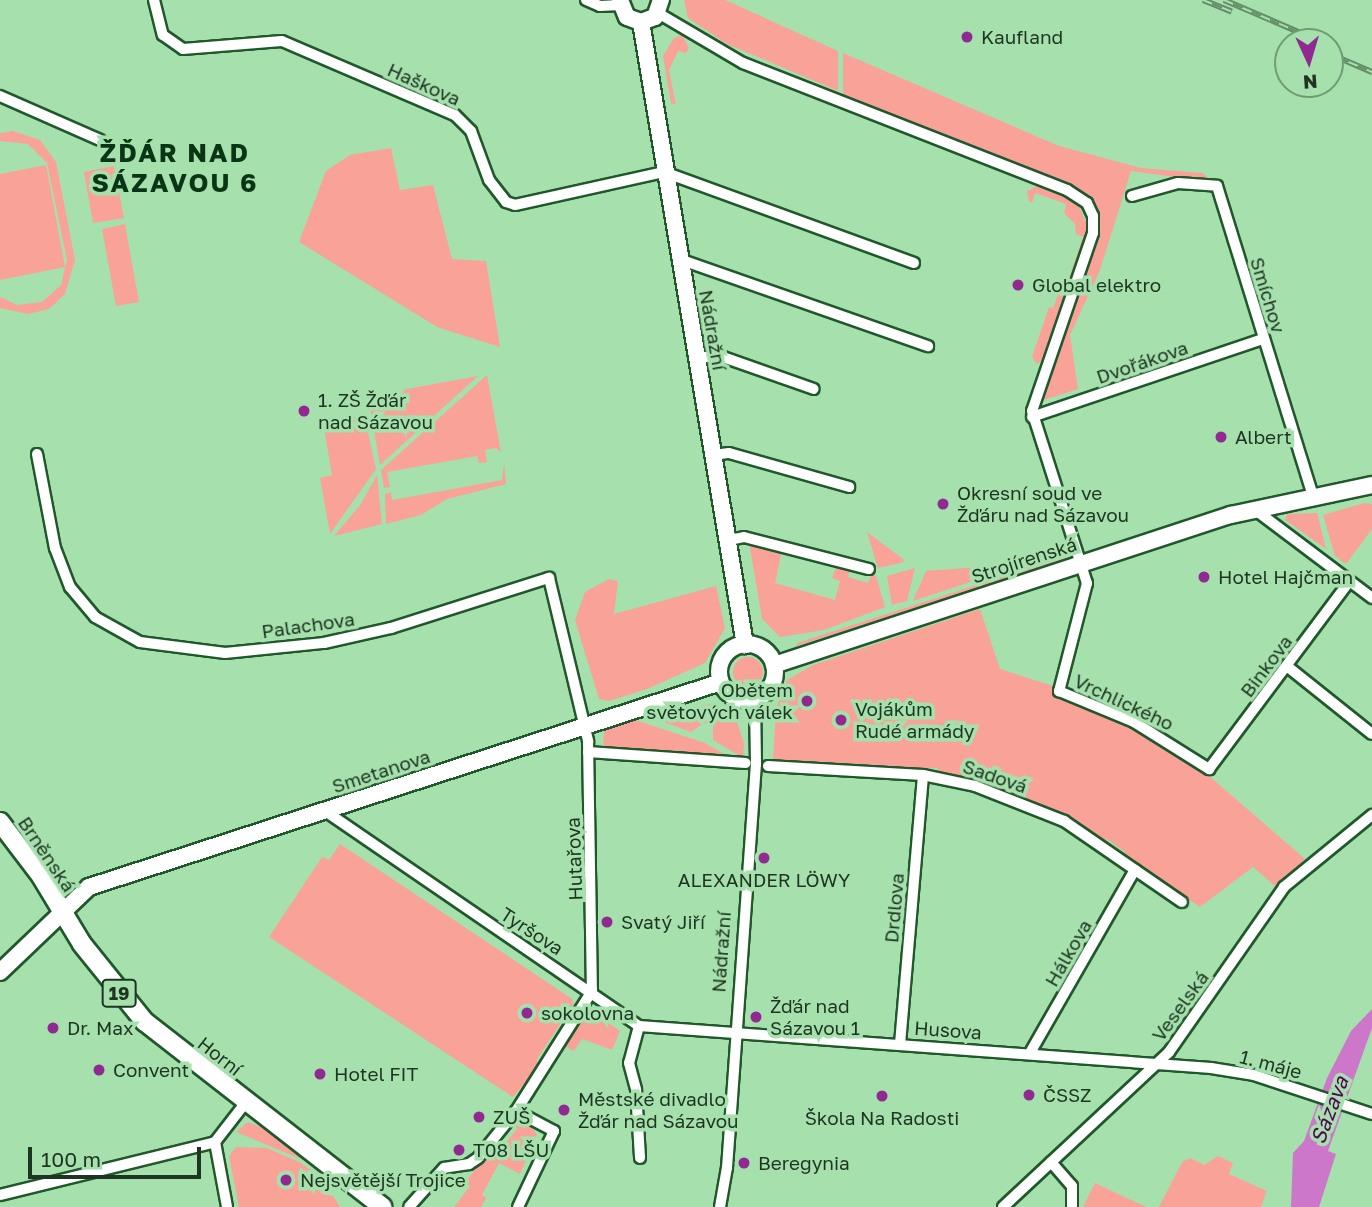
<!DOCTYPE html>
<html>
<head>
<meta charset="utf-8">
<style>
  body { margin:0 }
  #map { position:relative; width:1372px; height:1207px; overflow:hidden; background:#a6e1ad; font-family:"Golos Text",sans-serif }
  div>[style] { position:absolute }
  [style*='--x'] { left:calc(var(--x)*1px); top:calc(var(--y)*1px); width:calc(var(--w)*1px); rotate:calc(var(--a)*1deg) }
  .green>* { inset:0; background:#f9a297 }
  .round { border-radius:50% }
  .water>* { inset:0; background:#cc77ca }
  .roads { filter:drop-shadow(2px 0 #20582c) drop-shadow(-2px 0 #20582c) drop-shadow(0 2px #20582c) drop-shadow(0 -2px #20582c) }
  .street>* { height:10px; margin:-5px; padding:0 5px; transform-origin:5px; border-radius:5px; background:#fff }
  .secondary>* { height:16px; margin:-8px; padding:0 8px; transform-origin:8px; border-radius:8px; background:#fff }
  .secondary>.ring { margin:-8px; padding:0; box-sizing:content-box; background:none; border:16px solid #fff; border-radius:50% }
  .primary>* { height:18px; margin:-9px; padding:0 9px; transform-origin:9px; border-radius:9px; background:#fff }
  .rail>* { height:6px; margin-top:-3px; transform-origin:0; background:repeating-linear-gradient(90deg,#a6e1ad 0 10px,#648e69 0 20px); box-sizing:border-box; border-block:2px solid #648e69 }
  .dots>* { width:19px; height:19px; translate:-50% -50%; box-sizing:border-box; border:4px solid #a6e1ad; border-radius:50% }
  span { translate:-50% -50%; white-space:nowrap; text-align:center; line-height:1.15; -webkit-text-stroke:7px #a6e1ad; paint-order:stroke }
  .shield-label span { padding:2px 5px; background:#a6e1ad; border:2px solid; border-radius:5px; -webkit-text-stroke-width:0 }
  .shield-label { font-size:18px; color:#1d3521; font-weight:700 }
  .poi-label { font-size:19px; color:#1d3521 }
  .left { translate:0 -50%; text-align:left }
  .right { translate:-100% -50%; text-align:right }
  .street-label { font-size:19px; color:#1d3521 }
  .water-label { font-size:21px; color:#550256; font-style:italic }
  .district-label { font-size:26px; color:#093514; font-weight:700; letter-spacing:2px }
  .north { position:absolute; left:1274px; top:28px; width:70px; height:70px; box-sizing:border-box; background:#a6e1ad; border:2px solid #6f9c75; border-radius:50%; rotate:176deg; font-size:19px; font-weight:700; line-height:28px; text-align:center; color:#1d3521 }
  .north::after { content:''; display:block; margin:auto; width:24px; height:32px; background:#902a90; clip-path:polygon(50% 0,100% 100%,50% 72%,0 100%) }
  .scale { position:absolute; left:28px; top:1147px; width:173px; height:32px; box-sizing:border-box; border:4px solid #1d3521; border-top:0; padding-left:9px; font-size:21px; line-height:24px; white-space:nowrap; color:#1d3521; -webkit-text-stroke:5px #a6e1ad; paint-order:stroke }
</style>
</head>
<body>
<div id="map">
  <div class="green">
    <div style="clip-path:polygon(684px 0,725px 0,838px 51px,838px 91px,727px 44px,688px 18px)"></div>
    <div style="clip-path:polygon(682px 35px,689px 48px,686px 53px,678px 51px,669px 70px,676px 105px,671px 103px,663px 56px,674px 38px)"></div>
    <div style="clip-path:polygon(843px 53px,1059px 146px,1141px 168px,1203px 173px,1212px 182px,1131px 171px,1100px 270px,1070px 335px,1078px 389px,1040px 401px,1097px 241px,1094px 205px,1067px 185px,843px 98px)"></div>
    <div style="clip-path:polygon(13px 131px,40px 140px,56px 162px,75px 260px,65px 294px,49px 309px,28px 314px,0 308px,0 297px,17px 305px,42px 302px,61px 285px,67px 260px,47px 163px,28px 144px,0 141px,0 133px)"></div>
    <div style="clip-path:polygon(391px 148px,400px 190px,433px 185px,452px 259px,486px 261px,500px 347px,437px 327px,299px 242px,326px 171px,350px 155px)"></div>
    <div style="clip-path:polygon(46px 165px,65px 267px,0 280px,0 174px)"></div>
    <div style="clip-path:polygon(114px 166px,124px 218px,93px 223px,84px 172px)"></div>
    <div style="clip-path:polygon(1037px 186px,1077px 202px,1088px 227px,1042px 360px,1037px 364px,1032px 357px,1049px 307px,1053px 308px,1063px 281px,1068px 281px,1083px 237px,1076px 234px,1075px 224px,1064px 213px,1066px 204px,1035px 193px,1032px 203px,1029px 201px,1027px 191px)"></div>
    <div style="clip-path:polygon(125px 224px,139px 302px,116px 306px,102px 229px)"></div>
    <div style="clip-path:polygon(487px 375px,501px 452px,496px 448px,485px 450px,487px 462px,479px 463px,477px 456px,387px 472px,390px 487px,384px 488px,381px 470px)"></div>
    <div style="clip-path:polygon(478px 376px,380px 465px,368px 396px)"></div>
    <div style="clip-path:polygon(364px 415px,376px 469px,330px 534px,320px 478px,332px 475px,323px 422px)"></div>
    <div style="clip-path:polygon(504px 463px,506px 484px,447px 499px,421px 515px,386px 524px,385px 494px,391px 492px,392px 500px,502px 480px)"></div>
    <div style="clip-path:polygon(377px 475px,382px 524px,334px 536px,361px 504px)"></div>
    <div style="clip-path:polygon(1364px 503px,1372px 504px,1372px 529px,1346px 564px,1335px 556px,1323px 515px)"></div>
    <div style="clip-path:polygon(1317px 513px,1326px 549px,1285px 520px,1287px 514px)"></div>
    <div style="clip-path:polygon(867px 532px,903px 559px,904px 562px,878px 568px)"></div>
    <div style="clip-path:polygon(749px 542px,782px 551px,775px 583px,835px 600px,840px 581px,832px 578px,837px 565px,850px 569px,848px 577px,868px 583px,871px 575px,876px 576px,885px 607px,824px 630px,780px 637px,762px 619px)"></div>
    <div style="clip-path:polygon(1067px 556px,1063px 562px,796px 646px,797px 643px)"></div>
    <div style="clip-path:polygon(1006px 565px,1007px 570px,913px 601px,926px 571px)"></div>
    <div style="clip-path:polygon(915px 568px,907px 601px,892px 605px,887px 576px)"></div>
    <div style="clip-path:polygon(609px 579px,618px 581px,614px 614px,716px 586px,725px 628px,705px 663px,647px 689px,609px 701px,599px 699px,575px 620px,585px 592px)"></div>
    <div style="clip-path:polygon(980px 609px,1000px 669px,1056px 687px,1200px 768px,1305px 859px,1276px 887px,1253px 867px,1200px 907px,1124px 857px,1125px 852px,1107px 839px,1104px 842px,1056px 812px,991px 785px,938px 773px,938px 768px,878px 770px,773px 759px,776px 708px,787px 680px,813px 665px)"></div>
    <div class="round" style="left:733px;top:657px;width:30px;height:30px"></div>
    <div style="clip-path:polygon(715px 703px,736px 719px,744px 743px,743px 758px,713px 740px,713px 726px,704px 723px,691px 732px,648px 716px)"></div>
    <div style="clip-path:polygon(635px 720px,705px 743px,734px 760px,603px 750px,604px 730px)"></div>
    <div style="clip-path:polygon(340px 844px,572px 999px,573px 1005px,537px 1059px,538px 1067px,513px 1097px,269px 937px,322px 857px,329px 860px)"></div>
    <div style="clip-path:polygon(592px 1011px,620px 1031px,612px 1050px,582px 1039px,574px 1051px,564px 1046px,585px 1013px)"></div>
    <div style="clip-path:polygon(519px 1120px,529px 1123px,537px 1135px,520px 1174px,499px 1163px,482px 1195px,486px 1198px,481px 1207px,454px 1207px,470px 1186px,466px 1181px,490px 1151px,497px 1154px,517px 1129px,513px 1122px)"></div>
    <div style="clip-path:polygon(248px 1122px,263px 1128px,303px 1160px,236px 1132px)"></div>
    <div style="clip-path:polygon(236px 1147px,267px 1148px,301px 1163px,327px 1181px,323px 1194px,333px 1196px,340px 1207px,239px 1207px,229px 1156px)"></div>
    <div style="clip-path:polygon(1218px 1156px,1233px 1163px,1229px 1174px,1267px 1191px,1261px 1207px,1159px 1207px,1182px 1162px,1190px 1158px,1204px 1165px)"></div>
    <div style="clip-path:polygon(1095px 1183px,1146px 1207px,1083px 1207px)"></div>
  </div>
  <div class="water">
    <div style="clip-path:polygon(1372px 1009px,1372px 1028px,1328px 1151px,1336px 1154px,1319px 1207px,1291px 1207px,1293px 1153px,1304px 1141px,1327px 1078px,1351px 1031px)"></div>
  </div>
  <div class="roads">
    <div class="street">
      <div style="--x:154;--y:0;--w:36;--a:76"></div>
      <div style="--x:163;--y:35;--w:24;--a:35"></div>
      <div style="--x:183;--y:49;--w:99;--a:-4.6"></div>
      <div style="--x:282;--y:41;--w:188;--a:23.2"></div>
      <div style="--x:455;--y:115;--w:23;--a:45"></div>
      <div style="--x:471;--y:131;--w:52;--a:69.8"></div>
      <div style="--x:489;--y:180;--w:28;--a:52"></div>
      <div style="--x:506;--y:202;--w:9;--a:18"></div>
      <div style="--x:515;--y:205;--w:153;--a:-12.5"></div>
      <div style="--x:664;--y:172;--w:266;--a:20"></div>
      <div style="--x:586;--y:0;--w:15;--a:23"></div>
      <div style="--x:600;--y:6;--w:20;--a:-3"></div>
      <div style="--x:658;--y:13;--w:99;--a:30.5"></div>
      <div style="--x:743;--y:63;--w:348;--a:21.4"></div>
      <div style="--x:1067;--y:190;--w:24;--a:33"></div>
      <div style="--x:1087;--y:203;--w:14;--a:65"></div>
      <div style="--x:1093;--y:216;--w:17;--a:90"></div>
      <div style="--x:1093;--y:233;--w:188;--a:108.9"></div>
      <div style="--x:1032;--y:411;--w:181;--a:72.3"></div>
      <div style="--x:1087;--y:583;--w:112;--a:104.5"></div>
      <div style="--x:1059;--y:691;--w:81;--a:22.5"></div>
      <div style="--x:1134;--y:722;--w:89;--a:32.1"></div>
      <div style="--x:1209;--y:769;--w:234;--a:-53.2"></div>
      <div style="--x:0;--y:96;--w:109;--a:23.7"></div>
      <div style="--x:1132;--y:196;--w:48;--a:-15.8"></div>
      <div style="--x:1178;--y:183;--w:39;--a:4"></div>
      <div style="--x:1217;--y:186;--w:325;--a:72.8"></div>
      <div style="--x:679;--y:259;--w:264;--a:19.3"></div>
      <div style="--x:697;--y:357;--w:26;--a:0"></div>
      <div style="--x:723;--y:357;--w:96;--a:19.4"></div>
      <div style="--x:1032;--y:417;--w:244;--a:-18.7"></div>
      <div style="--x:37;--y:454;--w:96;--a:79.2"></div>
      <div style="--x:55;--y:548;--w:42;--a:69"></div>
      <div style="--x:70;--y:587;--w:39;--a:50"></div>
      <div style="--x:95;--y:617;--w:51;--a:29.1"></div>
      <div style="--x:140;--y:642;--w:86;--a:7.4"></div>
      <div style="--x:225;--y:653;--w:100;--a:-5.8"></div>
      <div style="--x:324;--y:643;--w:69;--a:-12.6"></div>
      <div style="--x:391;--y:628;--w:166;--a:-17.6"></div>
      <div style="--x:549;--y:578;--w:168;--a:76.5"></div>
      <div style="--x:588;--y:741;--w:250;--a:89.1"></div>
      <div style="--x:592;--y:991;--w:142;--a:122.3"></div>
      <div style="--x:516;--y:1111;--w:60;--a:129"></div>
      <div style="--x:478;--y:1158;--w:11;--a:146"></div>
      <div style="--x:469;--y:1164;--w:25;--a:171"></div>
      <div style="--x:444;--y:1168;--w:52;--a:131.9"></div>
      <div style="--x:714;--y:455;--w:15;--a:-8"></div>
      <div style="--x:729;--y:453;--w:125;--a:15.8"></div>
      <div style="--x:1254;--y:509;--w:148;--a:37"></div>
      <div style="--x:729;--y:540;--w:15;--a:-11"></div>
      <div style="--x:744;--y:537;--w:129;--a:14.4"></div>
      <div style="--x:1288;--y:667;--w:107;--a:38.6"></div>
      <div style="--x:588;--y:752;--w:158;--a:4"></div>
      <div style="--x:768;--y:766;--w:155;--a:3.3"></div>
      <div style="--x:923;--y:775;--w:53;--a:11.9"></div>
      <div style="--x:975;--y:786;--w:96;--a:21.5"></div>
      <div style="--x:1064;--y:821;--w:143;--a:34.5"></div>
      <div style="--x:325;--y:811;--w:381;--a:34.4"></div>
      <div style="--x:639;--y:1026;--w:574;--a:4.2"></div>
      <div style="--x:1211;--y:1068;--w:44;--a:9.2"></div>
      <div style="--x:1254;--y:1075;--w:124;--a:18.3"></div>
      <div style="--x:639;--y:1026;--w:38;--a:105"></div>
      <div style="--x:629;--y:1063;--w:28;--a:75"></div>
      <div style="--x:636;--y:1090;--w:68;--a:86.6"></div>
      <div style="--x:900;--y:1044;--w:270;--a:-85.1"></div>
      <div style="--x:1030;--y:1053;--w:211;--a:-60.2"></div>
      <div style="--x:516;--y:1111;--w:43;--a:27.8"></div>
      <div style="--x:554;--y:1131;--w:84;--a:115.3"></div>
      <div style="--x:215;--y:1142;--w:66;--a:79.5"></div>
      <div style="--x:215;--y:1142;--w:51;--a:-52.2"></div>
      <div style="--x:1051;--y:1162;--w:32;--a:49"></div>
      <div style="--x:1072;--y:1186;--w:21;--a:90"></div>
      <div style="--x:0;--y:1195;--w:221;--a:-13.8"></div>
      <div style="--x:720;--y:1207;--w:40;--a:-80"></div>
      <div style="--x:727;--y:1168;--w:405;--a:-85.9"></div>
      <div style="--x:756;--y:764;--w:65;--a:-90.9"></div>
      <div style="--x:1003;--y:1207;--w:227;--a:-43"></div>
      <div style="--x:1169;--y:1052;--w:201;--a:-55.1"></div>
      <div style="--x:1284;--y:887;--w:114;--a:-39.3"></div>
    </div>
    <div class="secondary">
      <div style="--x:620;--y:0;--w:18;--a:68"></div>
      <div style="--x:627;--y:17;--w:15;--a:20"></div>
      <div style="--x:641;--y:22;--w:15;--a:-20"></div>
      <div style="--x:655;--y:17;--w:18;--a:-71"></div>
      <div style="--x:641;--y:22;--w:632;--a:80.52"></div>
      <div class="ring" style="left:719px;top:644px;width:40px;height:40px"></div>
      <div style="--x:774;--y:665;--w:481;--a:-18.2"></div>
      <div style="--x:1231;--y:515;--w:144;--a:-12"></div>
      <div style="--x:0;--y:972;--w:123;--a:-43.7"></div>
      <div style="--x:89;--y:887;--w:664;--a:-17.97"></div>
    </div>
    <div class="primary">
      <div style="--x:0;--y:822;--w:68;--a:52.8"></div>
      <div style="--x:41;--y:876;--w:79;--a:58.9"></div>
      <div style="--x:82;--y:944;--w:100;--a:51.1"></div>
      <div style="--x:145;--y:1022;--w:301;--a:37.9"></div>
    </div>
  </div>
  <div class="rail">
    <div style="--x:1203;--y:0;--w:31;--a:22"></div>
    <div style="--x:1224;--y:0;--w:107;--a:23.2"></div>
    <div style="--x:1330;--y:54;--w:46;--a:23.2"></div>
  </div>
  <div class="dots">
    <div style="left:967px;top:37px;background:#902a90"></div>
    <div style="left:1018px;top:285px;background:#902a90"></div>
    <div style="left:304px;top:411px;background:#902a90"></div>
    <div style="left:1221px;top:437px;background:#902a90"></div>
    <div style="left:943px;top:504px;background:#902a90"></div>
    <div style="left:1204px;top:577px;background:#902a90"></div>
    <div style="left:807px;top:701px;background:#902a90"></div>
    <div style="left:841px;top:720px;background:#902a90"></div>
    <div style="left:764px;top:858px;background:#902a90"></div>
    <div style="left:607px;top:922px;background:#902a90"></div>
    <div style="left:527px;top:1013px;background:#902a90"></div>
    <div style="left:756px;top:1017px;background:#902a90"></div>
    <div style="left:53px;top:1028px;background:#902a90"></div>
    <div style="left:99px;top:1070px;background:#902a90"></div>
    <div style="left:320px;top:1074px;background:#902a90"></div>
    <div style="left:1029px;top:1095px;background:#902a90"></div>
    <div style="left:882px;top:1096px;background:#902a90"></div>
    <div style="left:564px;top:1110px;background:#902a90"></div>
    <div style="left:479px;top:1117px;background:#902a90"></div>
    <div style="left:459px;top:1150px;background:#902a90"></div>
    <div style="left:744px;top:1163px;background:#902a90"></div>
    <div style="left:286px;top:1180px;background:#902a90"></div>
  </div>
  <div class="shield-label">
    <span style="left:119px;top:993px">19</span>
  </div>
  <div class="poi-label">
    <span class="left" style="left:981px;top:37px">Kaufland</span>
    <span class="left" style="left:1032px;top:285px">Global elektro</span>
    <span class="left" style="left:318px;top:411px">1. ZŠ Žďár<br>nad Sázavou</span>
    <span class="left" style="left:1235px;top:437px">Albert</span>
    <span class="left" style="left:957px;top:504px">Okresní soud ve<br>Žďáru nad Sázavou</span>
    <span class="left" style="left:1218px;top:577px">Hotel Hajčman</span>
    <span class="right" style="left:793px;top:701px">Obětem<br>světových válek</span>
    <span class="left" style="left:855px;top:720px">Vojákům<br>Rudé armády</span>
    <span style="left:764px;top:880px">ALEXANDER LÖWY</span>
    <span class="left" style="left:621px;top:922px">Svatý Jiří</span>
    <span class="left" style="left:770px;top:1017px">Žďár nad<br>Sázavou 1</span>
    <span class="left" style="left:541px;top:1013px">sokolovna</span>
    <span class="left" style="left:67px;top:1028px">Dr. Max</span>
    <span class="left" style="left:113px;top:1070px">Convent</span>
    <span class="left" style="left:334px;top:1074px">Hotel FIT</span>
    <span class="left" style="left:1043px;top:1095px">ČSSZ</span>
    <span class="left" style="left:578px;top:1110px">Městské divadlo<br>Žďár nad Sázavou</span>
    <span class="left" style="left:493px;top:1117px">ZUŠ</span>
    <span style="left:882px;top:1118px">Škola Na Radosti</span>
    <span class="left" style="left:473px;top:1150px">T08 LŠU</span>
    <span class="left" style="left:758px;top:1163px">Beregynia</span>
    <span class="left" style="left:300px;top:1180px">Nejsvětější Trojice</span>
  </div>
  <div class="street-label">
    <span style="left:424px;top:84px;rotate:24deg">Haškova</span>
    <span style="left:1268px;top:295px;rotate:73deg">Smíchov</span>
    <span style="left:713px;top:330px;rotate:80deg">Nádražní</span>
    <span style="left:1142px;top:362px;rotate:-19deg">Dvořákova</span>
    <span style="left:1024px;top:560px;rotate:-18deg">Strojírenská</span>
    <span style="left:308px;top:625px;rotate:-8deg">Palachova</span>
    <span style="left:1266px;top:666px;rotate:-53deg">Binkova</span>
    <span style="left:1124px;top:702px;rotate:25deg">Vrchlického</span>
    <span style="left:381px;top:771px;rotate:-18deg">Smetanova</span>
    <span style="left:995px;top:776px;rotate:19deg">Sadová</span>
    <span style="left:47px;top:854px;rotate:56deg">Brněnská</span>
    <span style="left:574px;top:859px;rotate:-92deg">Hutařova</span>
    <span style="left:894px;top:908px;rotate:-85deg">Drdlova</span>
    <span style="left:532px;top:931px;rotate:33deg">Tyršova</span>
    <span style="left:721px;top:952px;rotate:-86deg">Nádražní</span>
    <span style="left:1068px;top:953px;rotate:-60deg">Hálkova</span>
    <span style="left:1180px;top:1006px;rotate:-54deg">Veselská</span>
    <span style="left:948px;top:1030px;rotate:4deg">Husova</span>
    <span style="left:220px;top:1056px;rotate:38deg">Horní</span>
    <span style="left:1271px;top:1064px;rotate:15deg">1. máje</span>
  </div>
  <div class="water-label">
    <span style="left:1329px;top:1110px;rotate:-69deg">Sázava</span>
  </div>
  <div class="district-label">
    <span style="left:175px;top:168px">ŽĎÁR NAD<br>SÁZAVOU 6</span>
  </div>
  <div class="north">N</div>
  <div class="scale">100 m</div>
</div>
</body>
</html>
